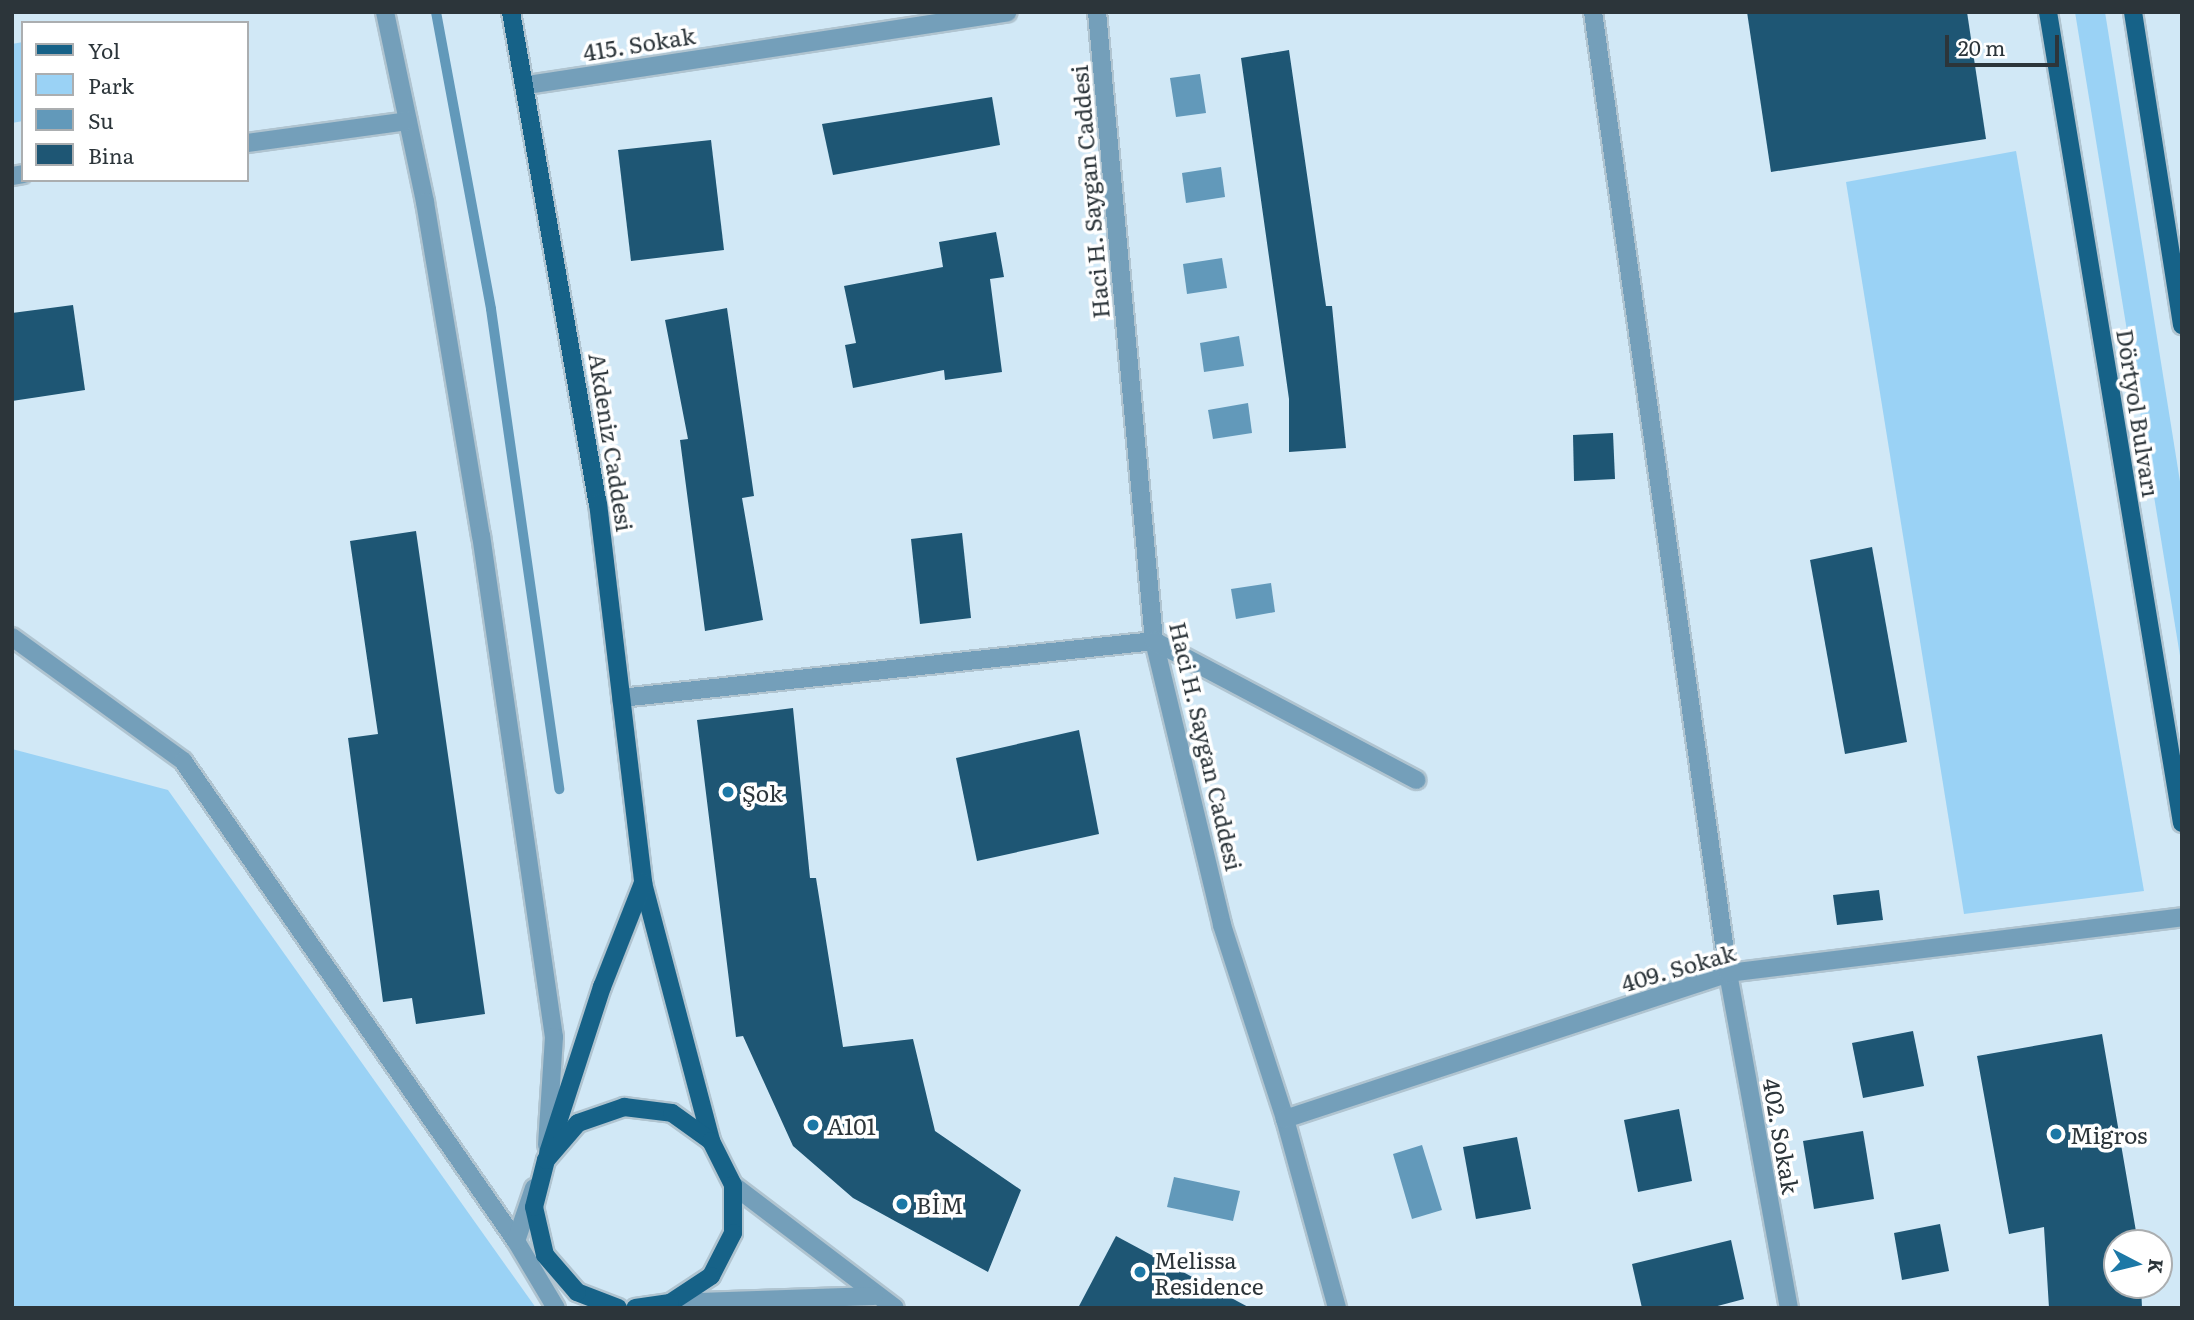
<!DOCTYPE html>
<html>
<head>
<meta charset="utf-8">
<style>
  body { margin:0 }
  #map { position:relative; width:2194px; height:1320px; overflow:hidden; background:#d1e8f6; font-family:Literata,serif }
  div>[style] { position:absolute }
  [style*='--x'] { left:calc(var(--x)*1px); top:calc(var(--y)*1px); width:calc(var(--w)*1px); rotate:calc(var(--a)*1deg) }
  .green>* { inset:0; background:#9ad2f5 }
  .water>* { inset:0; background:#6299ba }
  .stream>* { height:10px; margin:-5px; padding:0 5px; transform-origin:5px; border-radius:5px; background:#6299ba }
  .building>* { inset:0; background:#1e5674 }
  .roads { filter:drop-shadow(2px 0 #b0c4d0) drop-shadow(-2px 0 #b0c4d0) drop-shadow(0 2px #b0c4d0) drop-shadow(0 -2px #b0c4d0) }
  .minor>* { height:18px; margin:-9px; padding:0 9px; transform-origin:9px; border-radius:9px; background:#749fba }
  .major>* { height:18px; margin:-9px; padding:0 9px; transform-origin:9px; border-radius:9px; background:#166288 }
  .dots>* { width:19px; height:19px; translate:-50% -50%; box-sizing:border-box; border:4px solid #fff; border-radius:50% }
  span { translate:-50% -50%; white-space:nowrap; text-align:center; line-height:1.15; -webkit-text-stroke:7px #fff; paint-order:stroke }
  .street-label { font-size:23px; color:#2c353a }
  .poi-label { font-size:23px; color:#2c353a }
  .left { translate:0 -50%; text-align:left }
  .frame { position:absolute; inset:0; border:14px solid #2c353a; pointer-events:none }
  .legend { position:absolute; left:21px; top:21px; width:228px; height:161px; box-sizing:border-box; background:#fff; border:2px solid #abaeb0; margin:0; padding:9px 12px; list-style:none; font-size:21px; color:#2c353a }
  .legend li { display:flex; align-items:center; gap:14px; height:35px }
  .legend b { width:35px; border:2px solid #abaeb0 }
  .north { position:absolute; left:2103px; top:1229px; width:70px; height:70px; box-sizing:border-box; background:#fff; border:2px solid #abaeb0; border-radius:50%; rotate:97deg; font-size:19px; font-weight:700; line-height:28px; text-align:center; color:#2c353a }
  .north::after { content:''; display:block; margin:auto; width:24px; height:32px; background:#1c78a6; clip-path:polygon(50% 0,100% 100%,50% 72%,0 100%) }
  .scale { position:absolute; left:1945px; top:35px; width:114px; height:32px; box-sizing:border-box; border:4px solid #2c353a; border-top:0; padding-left:9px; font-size:21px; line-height:24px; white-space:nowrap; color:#2c353a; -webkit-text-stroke:5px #fff; paint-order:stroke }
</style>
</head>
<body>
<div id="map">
  <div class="green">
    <div style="clip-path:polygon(2075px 12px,2105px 12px,2182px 494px,2182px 668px)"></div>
    <div style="clip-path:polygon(23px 42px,23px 121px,12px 123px,12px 44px)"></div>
    <div style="clip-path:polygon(2016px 151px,2144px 891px,1964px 914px,1846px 182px)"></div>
    <div style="clip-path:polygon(12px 749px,168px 790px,536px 1308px,12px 1308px)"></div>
  </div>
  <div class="water">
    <div style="clip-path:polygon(1200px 74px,1206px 113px,1176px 117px,1170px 78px)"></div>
    <div style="clip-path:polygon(1221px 167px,1225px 197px,1186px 203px,1182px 173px)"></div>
    <div style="clip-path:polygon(1222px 258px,1227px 288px,1187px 294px,1183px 264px)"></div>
    <div style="clip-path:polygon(1239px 336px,1244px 366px,1204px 372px,1200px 343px)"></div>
    <div style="clip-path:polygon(1248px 403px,1252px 433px,1213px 439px,1208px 410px)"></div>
    <div style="clip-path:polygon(1271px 583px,1275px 612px,1236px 619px,1231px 589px)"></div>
    <div style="clip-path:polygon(1422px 1145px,1442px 1210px,1412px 1219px,1393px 1154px)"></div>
    <div style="clip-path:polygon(1174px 1177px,1240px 1191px,1233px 1221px,1167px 1207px)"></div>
  </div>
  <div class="stream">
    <div style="--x:436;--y:12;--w:302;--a:79.5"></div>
    <div style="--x:491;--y:309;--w:485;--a:81.9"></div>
  </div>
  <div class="building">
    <div style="clip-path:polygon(1747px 12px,1967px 12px,1986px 139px,1771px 172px)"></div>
    <div style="clip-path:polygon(1289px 50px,1326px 306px,1332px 306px,1346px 448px,1289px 452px,1289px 399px,1241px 58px)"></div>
    <div style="clip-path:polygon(992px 97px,1000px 145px,833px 175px,822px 124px)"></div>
    <div style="clip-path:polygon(711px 140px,724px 250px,631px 261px,618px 150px)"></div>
    <div style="clip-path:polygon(996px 232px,1004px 277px,990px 279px,1002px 372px,945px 380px,944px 370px,853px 388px,845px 345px,856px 343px,844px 286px,943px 267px,939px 242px)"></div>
    <div style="clip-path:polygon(73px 305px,85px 390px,12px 401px,12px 313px)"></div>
    <div style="clip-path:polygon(727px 308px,754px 496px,742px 498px,763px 620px,705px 631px,680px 440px,688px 439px,665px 320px)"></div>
    <div style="clip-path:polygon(1613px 433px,1615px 479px,1574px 481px,1573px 435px)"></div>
    <div style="clip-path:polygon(416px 531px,485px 1014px,416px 1024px,412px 998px,383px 1002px,348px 738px,378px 734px,350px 541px)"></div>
    <div style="clip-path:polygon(962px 533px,971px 618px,920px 624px,911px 539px)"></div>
    <div style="clip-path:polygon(1872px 547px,1907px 742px,1845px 754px,1810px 560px)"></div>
    <div style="clip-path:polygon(793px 708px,810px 878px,816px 878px,843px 1047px,913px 1039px,935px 1131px,1021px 1190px,988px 1272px,853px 1198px,793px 1146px,743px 1036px,736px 1037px,697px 720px)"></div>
    <div style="clip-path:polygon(1079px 730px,1099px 834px,977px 861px,956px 758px)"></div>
    <div style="clip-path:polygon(1879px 890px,1883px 920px,1837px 925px,1833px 895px)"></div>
    <div style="clip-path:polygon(1913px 1031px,1924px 1086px,1863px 1098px,1852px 1043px)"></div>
    <div style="clip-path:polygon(2102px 1034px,2138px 1243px,2117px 1243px,2117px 1285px,2141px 1285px,2142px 1308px,2049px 1308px,2044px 1227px,2009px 1234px,1977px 1056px)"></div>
    <div style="clip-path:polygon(1679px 1109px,1692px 1181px,1638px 1192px,1624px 1120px)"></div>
    <div style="clip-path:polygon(1863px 1131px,1874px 1199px,1814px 1209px,1803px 1141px)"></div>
    <div style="clip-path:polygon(1517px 1137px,1531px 1209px,1476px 1219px,1463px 1147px)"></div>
    <div style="clip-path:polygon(1940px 1224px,1949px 1271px,1902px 1280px,1894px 1233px)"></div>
    <div style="clip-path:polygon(1116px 1236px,1250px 1308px,1078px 1308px)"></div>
    <div style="clip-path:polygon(1731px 1240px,1744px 1299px,1710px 1308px,1642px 1308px,1632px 1264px)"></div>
  </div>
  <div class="roads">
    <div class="minor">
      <div style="--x:385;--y:12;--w:194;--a:78.1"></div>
      <div style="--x:425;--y:202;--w:338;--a:80.5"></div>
      <div style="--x:481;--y:535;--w:507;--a:81.73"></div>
      <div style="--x:554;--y:1037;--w:108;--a:93.7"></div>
      <div style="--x:1097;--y:12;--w:632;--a:84.82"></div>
      <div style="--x:1154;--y:641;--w:292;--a:76.5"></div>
      <div style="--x:1222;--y:925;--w:204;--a:72"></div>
      <div style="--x:1285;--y:1119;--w:196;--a:74.6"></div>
      <div style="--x:1593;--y:12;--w:970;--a:82"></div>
      <div style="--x:1728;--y:973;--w:341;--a:79.7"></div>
      <div style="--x:527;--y:85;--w:486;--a:-8.6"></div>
      <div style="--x:247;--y:143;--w:162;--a:-7.8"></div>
      <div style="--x:12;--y:176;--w:11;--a:-10"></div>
      <div style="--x:12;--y:637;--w:211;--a:35.9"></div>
      <div style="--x:183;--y:761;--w:584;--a:55.25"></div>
      <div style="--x:516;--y:1241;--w:78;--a:59.2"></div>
      <div style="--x:621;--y:698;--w:536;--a:-6.1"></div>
      <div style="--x:1154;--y:641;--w:297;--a:27.9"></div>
      <div style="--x:1285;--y:1119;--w:466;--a:-18.2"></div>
      <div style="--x:1728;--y:973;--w:457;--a:-7"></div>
      <div style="--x:733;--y:1185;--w:203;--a:37.2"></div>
      <div style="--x:516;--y:1241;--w:56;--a:-71.2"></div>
      <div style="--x:670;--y:1303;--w:204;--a:-2"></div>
    </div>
    <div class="major">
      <div style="--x:511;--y:12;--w:499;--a:80"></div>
      <div style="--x:598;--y:503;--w:383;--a:83.2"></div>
      <div style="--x:643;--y:883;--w:267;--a:75.2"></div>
      <div style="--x:2048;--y:12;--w:822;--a:80.62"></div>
      <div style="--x:2133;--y:12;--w:317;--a:81.1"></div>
      <div style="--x:548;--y:1153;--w:175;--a:-72"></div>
      <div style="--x:602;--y:987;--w:112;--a:-68.5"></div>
      <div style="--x:618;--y:1308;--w:44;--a:-158.7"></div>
      <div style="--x:577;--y:1292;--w:49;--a:-130.9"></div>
      <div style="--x:545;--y:1255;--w:49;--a:-102.9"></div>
      <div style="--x:534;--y:1207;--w:49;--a:-75.7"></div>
      <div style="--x:546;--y:1160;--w:49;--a:-49.1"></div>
      <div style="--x:578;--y:1123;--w:49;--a:-19.2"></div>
      <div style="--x:624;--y:1107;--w:48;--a:7.1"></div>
      <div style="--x:672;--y:1113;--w:48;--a:35.7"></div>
      <div style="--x:711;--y:1141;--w:49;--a:63.4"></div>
      <div style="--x:733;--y:1185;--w:48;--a:90"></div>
      <div style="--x:733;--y:1233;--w:48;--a:117.1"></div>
      <div style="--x:711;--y:1276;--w:49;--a:146.6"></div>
      <div style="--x:670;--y:1303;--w:35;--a:172"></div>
    </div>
  </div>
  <div class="dots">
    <div style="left:728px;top:792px;background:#1c78a6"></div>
    <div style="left:813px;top:1125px;background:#1c78a6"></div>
    <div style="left:2056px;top:1134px;background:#1c78a6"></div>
    <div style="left:902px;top:1204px;background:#1c78a6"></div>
    <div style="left:1140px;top:1272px;background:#1c78a6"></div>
  </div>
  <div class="street-label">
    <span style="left:639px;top:43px;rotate:-9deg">415. Sokak</span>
    <span style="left:1089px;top:192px;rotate:-95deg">Haci H. Saygan Caddesi</span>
    <span style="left:2139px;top:413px;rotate:81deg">Dörtyol Bulvarı</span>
    <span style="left:612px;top:442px;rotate:81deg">Akdeniz Caddesi</span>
    <span style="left:1207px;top:746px;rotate:77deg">Haci H. Saygan Caddesi</span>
    <span style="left:1678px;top:967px;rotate:-16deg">409. Sokak</span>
    <span style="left:1782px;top:1136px;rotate:80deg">402. Sokak</span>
  </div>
  <div class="poi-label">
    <span class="left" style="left:742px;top:792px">Şok</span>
    <span class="left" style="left:827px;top:1125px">A101</span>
    <span class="left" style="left:2070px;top:1134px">Migros</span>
    <span class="left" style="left:916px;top:1204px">BİM</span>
    <span class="left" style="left:1154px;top:1272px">Melissa<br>Residence</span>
  </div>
  <div class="frame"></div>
  <ul class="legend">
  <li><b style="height:9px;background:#166288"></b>Yol</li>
  <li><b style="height:19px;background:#9ad2f5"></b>Park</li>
  <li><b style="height:19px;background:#6299ba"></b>Su</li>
  <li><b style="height:19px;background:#1e5674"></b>Bina</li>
  </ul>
  <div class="north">K</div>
  <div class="scale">20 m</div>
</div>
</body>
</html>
